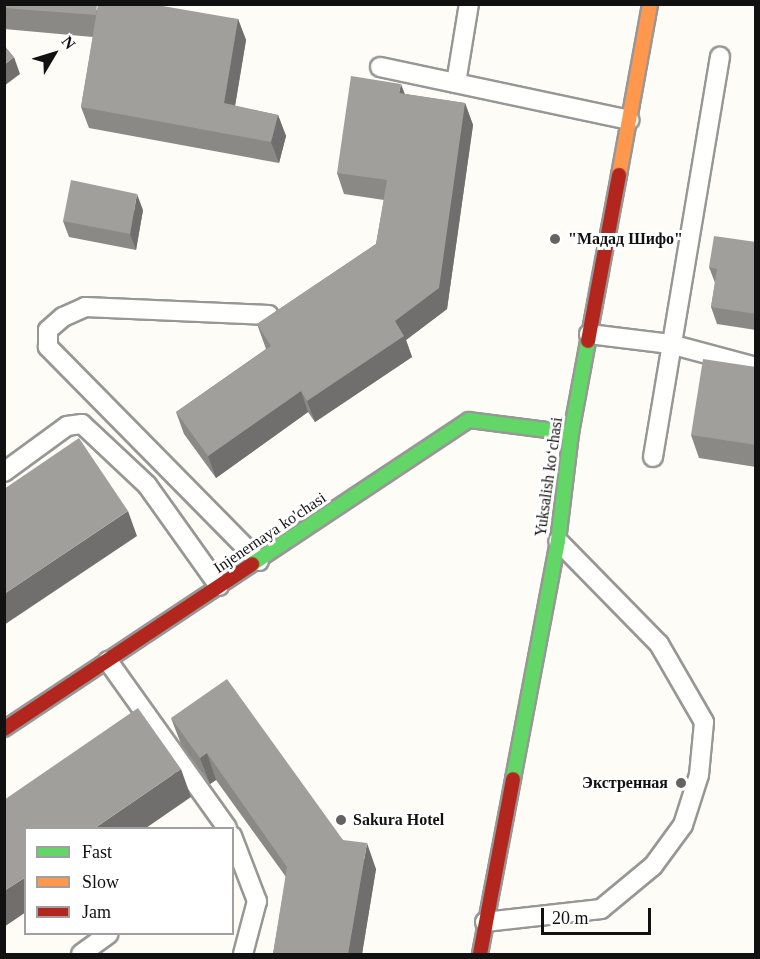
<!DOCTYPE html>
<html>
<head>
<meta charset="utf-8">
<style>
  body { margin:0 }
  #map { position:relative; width:760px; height:959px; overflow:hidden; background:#fdfcf7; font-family:Georgia,serif }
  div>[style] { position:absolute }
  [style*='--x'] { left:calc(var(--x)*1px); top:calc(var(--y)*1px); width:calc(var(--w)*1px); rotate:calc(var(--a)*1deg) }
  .roads { filter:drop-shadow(2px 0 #979795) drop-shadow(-2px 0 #979795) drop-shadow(0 2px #979795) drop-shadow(0 -2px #979795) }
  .lane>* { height:18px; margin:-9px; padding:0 9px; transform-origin:9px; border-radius:9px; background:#fffffe }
  .fast>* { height:14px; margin:-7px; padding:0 7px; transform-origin:7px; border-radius:7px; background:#63d668 }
  .slow>* { height:14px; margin:-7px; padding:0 7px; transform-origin:7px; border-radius:7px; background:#ff974d }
  .jam>* { height:14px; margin:-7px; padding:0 7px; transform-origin:7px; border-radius:7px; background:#b3261e }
  .wall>* { inset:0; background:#8a8986 }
  .shaded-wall>* { inset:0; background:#716f6d }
  .building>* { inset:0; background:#a19f9c }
  .dots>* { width:16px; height:16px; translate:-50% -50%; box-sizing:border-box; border:3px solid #fff; border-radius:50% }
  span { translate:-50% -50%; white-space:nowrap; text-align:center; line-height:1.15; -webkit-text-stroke:6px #fff; paint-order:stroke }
  .poi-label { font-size:16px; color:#111; font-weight:700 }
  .left { translate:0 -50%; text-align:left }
  .right { translate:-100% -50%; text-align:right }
  .street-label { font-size:16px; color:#111 }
  .frame { position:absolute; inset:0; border:6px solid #111; pointer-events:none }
  .legend { position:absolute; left:24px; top:827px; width:210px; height:108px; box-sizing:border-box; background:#fff; border:2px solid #a0a0a0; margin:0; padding:8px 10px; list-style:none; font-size:18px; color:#111 }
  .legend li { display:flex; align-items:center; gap:12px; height:30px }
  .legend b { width:30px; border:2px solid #a0a0a0 }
  .north { position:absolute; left:24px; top:24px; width:60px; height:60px; -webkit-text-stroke:4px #fff; paint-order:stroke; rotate:52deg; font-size:16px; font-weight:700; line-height:24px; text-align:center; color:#111 }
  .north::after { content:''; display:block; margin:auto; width:21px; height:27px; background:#111; clip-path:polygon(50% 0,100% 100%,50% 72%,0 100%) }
  .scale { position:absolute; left:541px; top:908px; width:110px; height:27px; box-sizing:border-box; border:3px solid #111; border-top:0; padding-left:8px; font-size:18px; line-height:21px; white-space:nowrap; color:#111; -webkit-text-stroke:4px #fff; paint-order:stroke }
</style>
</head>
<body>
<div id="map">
  <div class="roads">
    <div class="lane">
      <div style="--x:380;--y:67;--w:255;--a:12"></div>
      <div style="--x:456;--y:83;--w:80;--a:-80.7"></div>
      <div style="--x:589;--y:334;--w:82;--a:7"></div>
      <div style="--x:670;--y:344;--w:89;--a:15"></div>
      <div style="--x:653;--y:457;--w:406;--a:-80.5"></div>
      <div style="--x:4;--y:472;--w:78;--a:-36.1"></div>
      <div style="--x:67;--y:426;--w:15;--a:-8"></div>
      <div style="--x:82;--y:424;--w:89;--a:43.2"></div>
      <div style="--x:147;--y:485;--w:124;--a:54.5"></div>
      <div style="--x:259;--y:561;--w:301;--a:-134.6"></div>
      <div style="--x:48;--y:347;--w:17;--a:-90"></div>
      <div style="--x:48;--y:330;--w:20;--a:-41"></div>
      <div style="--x:63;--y:317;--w:24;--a:-24"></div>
      <div style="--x:85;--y:307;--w:184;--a:2.5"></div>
      <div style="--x:108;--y:661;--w:205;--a:54.5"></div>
      <div style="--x:232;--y:836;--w:70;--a:69"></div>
      <div style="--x:257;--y:901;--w:55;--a:104.8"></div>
      <div style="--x:485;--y:922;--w:117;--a:-6.4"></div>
      <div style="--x:601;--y:909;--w:67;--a:-39.6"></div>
      <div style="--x:653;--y:866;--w:51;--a:-53.8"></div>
      <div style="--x:683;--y:825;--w:52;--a:-72.3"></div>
      <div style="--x:699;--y:775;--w:53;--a:-84.6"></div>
      <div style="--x:704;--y:722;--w:90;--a:-120"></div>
      <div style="--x:659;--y:644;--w:144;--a:-134.4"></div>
      <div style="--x:81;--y:954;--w:34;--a:-36"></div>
    </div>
    <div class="fast">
      <div style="--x:252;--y:564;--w:260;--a:-33.6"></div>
      <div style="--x:469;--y:420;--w:103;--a:7.3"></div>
      <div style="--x:513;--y:779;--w:242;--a:-79.3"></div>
      <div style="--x:558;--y:541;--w:109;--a:-83.1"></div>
      <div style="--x:571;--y:433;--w:94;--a:-79.5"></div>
    </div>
    <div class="slow">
      <div style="--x:619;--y:175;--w:174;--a:-79.7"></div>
    </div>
    <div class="jam">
      <div style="--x:588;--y:341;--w:169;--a:-79.4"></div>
      <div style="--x:4;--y:729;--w:298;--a:-33.6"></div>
      <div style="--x:480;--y:954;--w:178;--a:-79.3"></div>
    </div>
  </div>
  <div class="wall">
    <div style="clip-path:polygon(4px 4px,238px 19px,246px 40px,235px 106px,278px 115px,286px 136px,279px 163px,89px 128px,81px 107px,93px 37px,4px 29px)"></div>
    <div style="clip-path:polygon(405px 94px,465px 103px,473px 125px,447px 309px,406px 340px,412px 357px,315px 422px,308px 412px,216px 478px,184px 434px,176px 412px,266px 349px,257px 324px,376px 244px,384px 200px,344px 194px,337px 173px)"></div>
    <div style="clip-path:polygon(143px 210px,136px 250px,69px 237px,63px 221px)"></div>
    <div style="clip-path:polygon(756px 242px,756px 330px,717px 324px,711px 307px,715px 283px,709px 267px)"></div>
    <div style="clip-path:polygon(756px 367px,756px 467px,699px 458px,691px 435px)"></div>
    <div style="clip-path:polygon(171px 718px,343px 840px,376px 869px,362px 954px,273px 954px,286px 877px,216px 780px,210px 784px,181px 744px)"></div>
  </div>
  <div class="shaded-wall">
    <div style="clip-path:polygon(238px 19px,246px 40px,232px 124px,224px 103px)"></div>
    <div style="clip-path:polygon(14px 57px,20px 74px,4px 86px,4px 65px)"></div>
    <div style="clip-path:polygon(401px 84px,409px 105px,399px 93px)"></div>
    <div style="clip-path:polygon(465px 103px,473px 125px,447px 309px,406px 340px,412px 357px,315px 422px,307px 401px,395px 321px)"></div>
    <div style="clip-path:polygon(278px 115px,286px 136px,279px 163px,271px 142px)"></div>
    <div style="clip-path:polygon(137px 194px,143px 210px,136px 250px,130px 234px)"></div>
    <div style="clip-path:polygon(301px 391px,308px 412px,216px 478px,208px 456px)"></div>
    <div style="clip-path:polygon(128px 511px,137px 536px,4px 625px,4px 594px)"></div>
    <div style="clip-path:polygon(207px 753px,216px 780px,210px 784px,200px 758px)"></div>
    <div style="clip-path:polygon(181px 769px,191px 797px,146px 828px,95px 828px)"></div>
    <div style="clip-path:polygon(367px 843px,376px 869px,362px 954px,348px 954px)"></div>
    <div style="clip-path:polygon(26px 877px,26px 912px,4px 927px,4px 891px)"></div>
  </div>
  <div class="building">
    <div style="clip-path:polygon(4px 4px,97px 4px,96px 15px,4px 8px)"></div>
    <div style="clip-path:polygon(98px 4px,151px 4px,238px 19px,224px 103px,278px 115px,271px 142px,81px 107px)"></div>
    <div style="clip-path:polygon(4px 45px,14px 57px,4px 65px)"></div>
    <div style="clip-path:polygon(351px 76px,401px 84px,399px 93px,465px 103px,439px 288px,395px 321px,404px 336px,307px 401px,301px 391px,208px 456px,176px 412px,271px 346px,257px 324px,376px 244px,387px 180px,337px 173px)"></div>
    <div style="clip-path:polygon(71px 180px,137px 194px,130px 234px,63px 221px)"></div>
    <div style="clip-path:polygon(714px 236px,756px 242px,756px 314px,711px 307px,717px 269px,709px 267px)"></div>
    <div style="clip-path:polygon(703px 359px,756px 367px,756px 445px,691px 435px)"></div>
    <div style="clip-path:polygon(79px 438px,128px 511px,4px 594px,4px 489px)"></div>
    <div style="clip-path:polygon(227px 679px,343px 840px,367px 843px,348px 954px,273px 954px,287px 867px,207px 753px,200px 758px,171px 718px)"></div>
    <div style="clip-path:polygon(138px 708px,181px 769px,95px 828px,26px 828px,26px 877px,4px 891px,4px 800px)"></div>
  </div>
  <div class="dots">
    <div style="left:555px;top:239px;background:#646362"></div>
    <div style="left:681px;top:783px;background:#646362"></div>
    <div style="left:341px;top:820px;background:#646362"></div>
  </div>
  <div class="poi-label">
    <span class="left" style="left:568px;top:239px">"Мадад Шифо"</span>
    <span class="right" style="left:668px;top:783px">Экстренная</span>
    <span class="left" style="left:353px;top:820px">Sakura Hotel</span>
  </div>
  <div class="street-label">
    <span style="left:549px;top:477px;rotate:-82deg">Yuksalish koʻchasi</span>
    <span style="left:270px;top:533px;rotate:-34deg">Injenernaya ko'chasi</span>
  </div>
  <div class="frame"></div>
  <ul class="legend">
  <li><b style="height:8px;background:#63d668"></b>Fast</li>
  <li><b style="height:8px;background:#ff974d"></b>Slow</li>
  <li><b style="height:8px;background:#b3261e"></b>Jam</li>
  </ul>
  <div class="north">N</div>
  <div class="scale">20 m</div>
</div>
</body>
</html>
